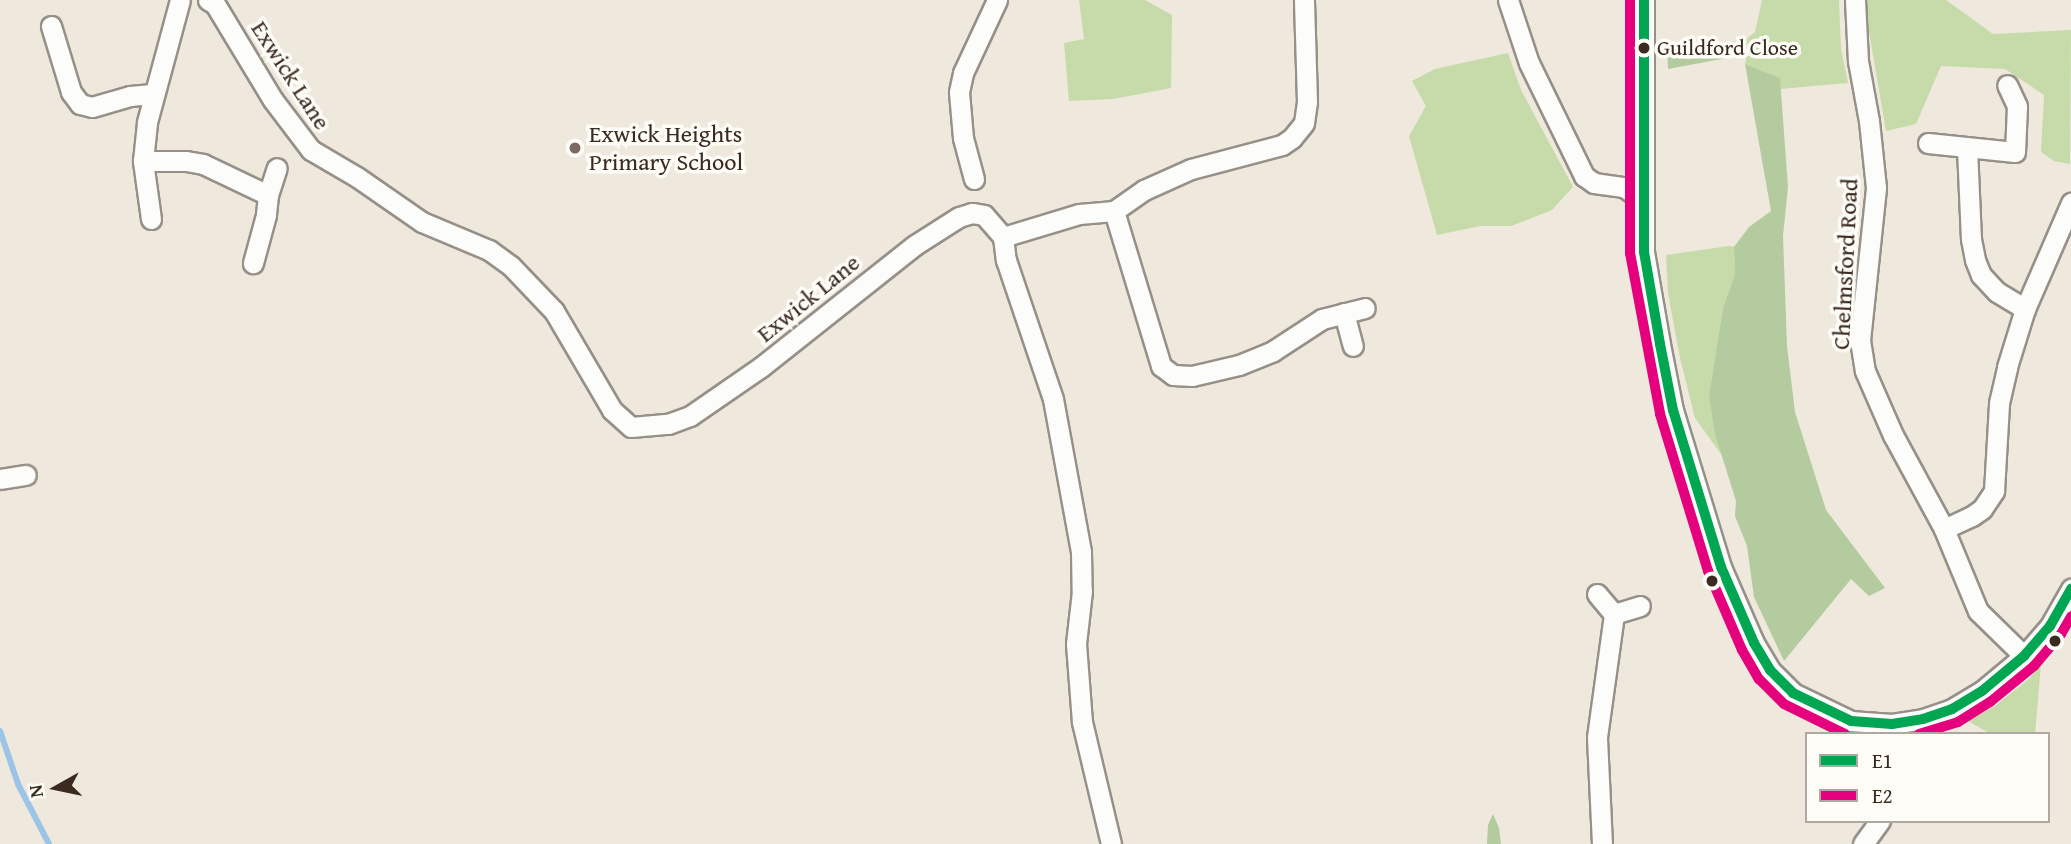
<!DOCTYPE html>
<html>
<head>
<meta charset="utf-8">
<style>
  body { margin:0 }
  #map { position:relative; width:2071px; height:844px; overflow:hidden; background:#eee8dd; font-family:"Gentium Book Plus",serif }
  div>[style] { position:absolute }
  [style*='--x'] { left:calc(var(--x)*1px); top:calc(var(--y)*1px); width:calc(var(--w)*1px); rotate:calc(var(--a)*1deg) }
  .green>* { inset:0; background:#c6dba9 }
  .forest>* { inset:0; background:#b4cb9f }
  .stream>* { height:6px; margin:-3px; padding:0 3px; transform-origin:3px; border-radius:3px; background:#9cc4e7 }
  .roads { filter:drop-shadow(2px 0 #969088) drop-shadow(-2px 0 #969088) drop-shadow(0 2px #969088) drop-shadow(0 -2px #969088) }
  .minor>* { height:19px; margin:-9.5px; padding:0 9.5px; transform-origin:9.5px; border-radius:9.5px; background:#fcfcfa }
  .bus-1>* { height:10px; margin:-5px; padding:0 5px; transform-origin:5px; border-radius:5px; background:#00a651 }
  .bus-2>* { height:10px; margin:-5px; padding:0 5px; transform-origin:5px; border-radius:5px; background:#e5007d }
  .dots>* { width:19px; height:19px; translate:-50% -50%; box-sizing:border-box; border:4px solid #fdfcf7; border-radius:50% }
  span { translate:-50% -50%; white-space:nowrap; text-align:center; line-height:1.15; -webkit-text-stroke:7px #fdfcf7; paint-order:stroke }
  .bus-label { font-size:22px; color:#3b2a1e }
  .left { translate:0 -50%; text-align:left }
  .street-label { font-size:24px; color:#3b2a1e }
  .poi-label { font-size:24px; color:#3b2a1e }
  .legend { position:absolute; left:1805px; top:732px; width:245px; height:91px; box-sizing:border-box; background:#fdfcf7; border:2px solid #afa8a0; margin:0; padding:9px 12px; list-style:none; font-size:21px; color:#3b2a1e }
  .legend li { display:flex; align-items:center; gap:14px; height:35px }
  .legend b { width:35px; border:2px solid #afa8a0 }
  .north { position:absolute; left:21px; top:753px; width:70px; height:70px; -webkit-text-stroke:5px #fdfcf7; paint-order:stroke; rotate:261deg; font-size:19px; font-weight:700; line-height:28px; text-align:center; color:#3b2a1e }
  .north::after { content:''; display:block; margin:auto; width:24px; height:32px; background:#3b2a1e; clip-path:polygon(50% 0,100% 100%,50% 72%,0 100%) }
</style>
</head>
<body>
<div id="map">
  <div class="green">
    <div style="clip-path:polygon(1079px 0,1145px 0,1172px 15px,1171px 88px,1113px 99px,1069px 101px,1064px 43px,1084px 39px)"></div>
    <div style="clip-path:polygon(1762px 0,1839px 0,1841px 49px,1848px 83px,1780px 89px,1780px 78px,1745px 64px,1747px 54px,1744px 41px,1755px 32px)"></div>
    <div style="clip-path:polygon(1867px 0,1946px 0,1993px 34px,2071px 30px,2070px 164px,2054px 161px,2041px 152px,2044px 95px,2005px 69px,1941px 66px,1916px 124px,1886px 131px,1866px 14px)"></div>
    <div style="clip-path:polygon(1508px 53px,1521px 90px,1573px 187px,1552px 210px,1511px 226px,1480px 226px,1437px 235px,1409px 136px,1426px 106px,1412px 81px,1435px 69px)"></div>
    <div style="clip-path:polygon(1729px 246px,1734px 247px,1735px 274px,1723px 308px,1709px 395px,1723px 457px,1695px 418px,1680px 358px,1668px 293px,1666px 255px)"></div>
    <div style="clip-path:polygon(2041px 664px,2035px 734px,1991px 734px,1968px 721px,1995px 706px,2029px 679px)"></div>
  </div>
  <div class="forest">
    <div style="clip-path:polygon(1744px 41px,1748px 54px,1668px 69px,1667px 47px)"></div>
    <div style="clip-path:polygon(1745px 64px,1780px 78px,1788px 187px,1783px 236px,1787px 346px,1795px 412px,1826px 510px,1885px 588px,1869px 596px,1851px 579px,1784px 661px,1754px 597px,1747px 546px,1735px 516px,1736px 501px,1715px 434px,1709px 395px,1723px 308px,1735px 274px,1734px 247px,1749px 227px,1771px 211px)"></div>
    <div style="clip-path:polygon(1493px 814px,1499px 828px,1501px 844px,1487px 844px,1488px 825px)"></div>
  </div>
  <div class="stream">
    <div style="--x:0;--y:731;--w:56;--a:71.2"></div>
    <div style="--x:18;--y:784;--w:68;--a:62.7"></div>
  </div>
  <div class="roads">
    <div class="minor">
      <div style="--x:208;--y:0;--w:8;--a:30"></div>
      <div style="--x:215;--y:4;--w:112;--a:58.9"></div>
      <div style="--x:273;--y:100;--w:63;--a:52.8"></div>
      <div style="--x:311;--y:150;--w:53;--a:30.4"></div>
      <div style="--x:357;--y:177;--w:79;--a:34.7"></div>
      <div style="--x:422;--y:222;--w:73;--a:22.7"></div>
      <div style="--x:489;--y:250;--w:27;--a:36"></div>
      <div style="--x:511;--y:266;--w:62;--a:46.3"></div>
      <div style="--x:554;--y:311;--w:115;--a:59.6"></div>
      <div style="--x:612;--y:410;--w:25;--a:42"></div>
      <div style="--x:631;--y:427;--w:37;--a:-5"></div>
      <div style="--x:668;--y:424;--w:23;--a:-20"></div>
      <div style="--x:690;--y:416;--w:86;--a:-34.6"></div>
      <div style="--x:761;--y:367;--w:196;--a:-38.4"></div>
      <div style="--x:915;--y:245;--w:52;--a:-32.5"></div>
      <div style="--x:959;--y:217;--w:14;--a:-17"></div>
      <div style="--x:972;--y:213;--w:12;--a:9"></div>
      <div style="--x:984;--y:215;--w:29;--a:49"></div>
      <div style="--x:1003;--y:237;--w:23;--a:83"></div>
      <div style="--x:1006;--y:260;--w:147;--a:71.3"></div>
      <div style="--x:1053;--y:399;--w:156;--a:79.6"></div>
      <div style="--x:1081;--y:552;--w:39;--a:89"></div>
      <div style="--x:1082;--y:591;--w:53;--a:96.5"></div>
      <div style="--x:1076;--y:644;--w:78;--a:85.6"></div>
      <div style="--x:1082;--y:722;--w:125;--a:76.6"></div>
      <div style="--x:1508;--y:0;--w:66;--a:71.6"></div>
      <div style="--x:1529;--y:63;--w:126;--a:64"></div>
      <div style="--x:1584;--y:176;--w:12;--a:35"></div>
      <div style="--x:1594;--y:183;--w:30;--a:8"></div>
      <div style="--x:1624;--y:187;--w:22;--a:36"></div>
      <div style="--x:1644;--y:0;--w:252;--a:90"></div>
      <div style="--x:1644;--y:252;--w:93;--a:80.1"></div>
      <div style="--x:1660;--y:344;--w:67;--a:78.9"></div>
      <div style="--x:1673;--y:410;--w:164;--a:73"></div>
      <div style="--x:1721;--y:567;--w:83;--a:66.5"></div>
      <div style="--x:1754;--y:643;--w:31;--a:59"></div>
      <div style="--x:1770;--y:670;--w:33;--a:45"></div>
      <div style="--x:1793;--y:693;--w:64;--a:25.8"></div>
      <div style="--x:1851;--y:721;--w:41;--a:4.2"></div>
      <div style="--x:1892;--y:724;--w:31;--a:-9"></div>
      <div style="--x:1923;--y:719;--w:31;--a:-19"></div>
      <div style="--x:1952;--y:709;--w:35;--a:-31"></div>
      <div style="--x:1982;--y:691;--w:55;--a:-39.8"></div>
      <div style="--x:2024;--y:656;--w:40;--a:-49"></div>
      <div style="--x:2050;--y:626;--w:43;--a:-60.4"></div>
      <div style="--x:1855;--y:0;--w:61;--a:87.2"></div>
      <div style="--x:1858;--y:61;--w:61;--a:79.6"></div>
      <div style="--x:1869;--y:121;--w:67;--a:84"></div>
      <div style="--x:1876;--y:188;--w:153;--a:96"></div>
      <div style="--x:1860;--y:340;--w:31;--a:81"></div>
      <div style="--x:1865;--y:371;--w:70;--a:66.4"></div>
      <div style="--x:1893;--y:435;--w:107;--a:61.5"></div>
      <div style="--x:1944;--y:529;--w:89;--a:67.5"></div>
      <div style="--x:1978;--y:611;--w:64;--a:44.4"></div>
      <div style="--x:51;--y:26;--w:69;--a:73.1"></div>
      <div style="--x:71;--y:92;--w:15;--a:53"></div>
      <div style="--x:80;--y:104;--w:12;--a:14"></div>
      <div style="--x:92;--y:107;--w:40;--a:-16"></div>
      <div style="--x:130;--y:96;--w:22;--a:-5"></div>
      <div style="--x:1928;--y:143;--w:87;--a:5.9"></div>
      <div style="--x:2015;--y:152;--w:46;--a:-87.5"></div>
      <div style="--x:2017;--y:106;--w:23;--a:-115"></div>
      <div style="--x:1967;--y:148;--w:91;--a:87.5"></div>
      <div style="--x:1971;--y:239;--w:21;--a:79"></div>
      <div style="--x:1975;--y:260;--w:16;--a:68"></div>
      <div style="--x:1981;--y:275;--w:23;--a:47"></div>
      <div style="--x:1997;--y:292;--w:33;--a:31"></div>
      <div style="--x:143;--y:161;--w:43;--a:0"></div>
      <div style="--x:186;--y:161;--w:17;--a:10"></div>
      <div style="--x:203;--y:164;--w:72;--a:25.5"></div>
      <div style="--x:268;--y:195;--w:20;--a:96"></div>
      <div style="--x:266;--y:215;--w:50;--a:105.2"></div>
      <div style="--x:974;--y:179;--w:42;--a:-105"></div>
      <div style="--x:963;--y:138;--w:46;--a:-95"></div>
      <div style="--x:959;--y:92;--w:19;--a:-78"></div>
      <div style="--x:963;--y:73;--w:81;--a:-65"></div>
      <div style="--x:268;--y:195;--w:28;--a:-72"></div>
      <div style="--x:1114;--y:211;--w:162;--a:73.1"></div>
      <div style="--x:1161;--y:366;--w:15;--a:37"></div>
      <div style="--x:1173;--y:375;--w:19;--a:3"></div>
      <div style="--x:1192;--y:376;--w:48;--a:-13.2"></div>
      <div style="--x:1239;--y:365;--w:37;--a:-22"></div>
      <div style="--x:1273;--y:351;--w:59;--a:-33.1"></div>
      <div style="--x:1322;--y:319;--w:44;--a:-14.3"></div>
      <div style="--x:151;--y:219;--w:59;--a:-97.9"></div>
      <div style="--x:143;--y:161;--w:39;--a:-84"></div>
      <div style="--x:147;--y:122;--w:126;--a:-74.9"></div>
      <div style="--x:1003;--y:237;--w:79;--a:-16.8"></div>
      <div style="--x:1079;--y:214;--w:35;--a:-5"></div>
      <div style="--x:1114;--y:211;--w:37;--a:-35"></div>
      <div style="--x:1144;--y:190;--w:51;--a:-24.1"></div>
      <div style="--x:1191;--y:169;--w:94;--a:-14.8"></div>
      <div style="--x:1282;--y:145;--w:12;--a:-35"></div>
      <div style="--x:1292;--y:138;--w:19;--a:-51"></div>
      <div style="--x:1304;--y:123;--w:21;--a:-82"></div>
      <div style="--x:1307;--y:102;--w:102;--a:-91.7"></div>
      <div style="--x:1344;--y:313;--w:34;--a:75"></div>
      <div style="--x:0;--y:479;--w:26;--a:-9"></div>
      <div style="--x:1944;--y:529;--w:31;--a:-25"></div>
      <div style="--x:1972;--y:516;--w:12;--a:-35"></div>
      <div style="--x:1982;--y:509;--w:22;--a:-56"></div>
      <div style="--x:1994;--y:491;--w:88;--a:-86.7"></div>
      <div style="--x:1999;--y:403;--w:37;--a:-77"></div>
      <div style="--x:2007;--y:367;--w:61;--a:-72.8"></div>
      <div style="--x:2025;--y:309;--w:116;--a:-66.5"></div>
      <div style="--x:1597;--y:594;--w:26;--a:50"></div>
      <div style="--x:1602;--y:844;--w:107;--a:-92.7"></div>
      <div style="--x:1597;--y:737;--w:124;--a:-82.1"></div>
      <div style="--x:1614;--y:614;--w:27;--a:-17"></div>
      <div style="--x:1863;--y:844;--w:29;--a:-54"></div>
    </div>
  </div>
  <div class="bus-1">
    <div style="--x:1644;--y:0;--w:252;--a:90"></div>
    <div style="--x:1644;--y:252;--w:93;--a:80.1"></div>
    <div style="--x:1660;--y:344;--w:67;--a:78.9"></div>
    <div style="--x:1673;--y:410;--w:164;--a:73"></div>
    <div style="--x:1721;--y:567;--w:83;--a:66.5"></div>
    <div style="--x:1754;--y:643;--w:31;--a:59"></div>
    <div style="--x:1770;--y:670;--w:33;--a:45"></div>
    <div style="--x:1793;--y:693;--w:64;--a:25.8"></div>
    <div style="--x:1851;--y:721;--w:41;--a:4.2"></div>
    <div style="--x:1892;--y:724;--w:31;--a:-9"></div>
    <div style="--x:1923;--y:719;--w:31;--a:-19"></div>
    <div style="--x:1952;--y:709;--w:35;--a:-31"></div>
    <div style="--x:1982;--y:691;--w:55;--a:-39.8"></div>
    <div style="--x:2024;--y:656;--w:40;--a:-49"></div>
    <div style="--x:2050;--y:626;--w:43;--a:-60.4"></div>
  </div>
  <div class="bus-2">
    <div style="--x:1630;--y:0;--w:253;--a:90"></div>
    <div style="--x:1630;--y:253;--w:164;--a:79.4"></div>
    <div style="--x:1660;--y:414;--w:164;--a:73"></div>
    <div style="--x:1708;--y:571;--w:86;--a:66.7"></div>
    <div style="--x:1742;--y:650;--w:34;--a:60"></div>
    <div style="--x:1759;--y:679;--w:35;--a:45"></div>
    <div style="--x:1784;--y:704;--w:68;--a:26.2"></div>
    <div style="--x:1919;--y:734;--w:41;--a:-17.1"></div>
    <div style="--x:1958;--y:722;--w:38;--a:-32"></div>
    <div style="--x:1990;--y:702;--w:57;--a:-39.3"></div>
    <div style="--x:2034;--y:666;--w:42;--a:-49.8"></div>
    <div style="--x:2061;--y:634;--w:20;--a:-60"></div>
  </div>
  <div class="dots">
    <div style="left:1644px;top:48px;background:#3b2a1e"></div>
    <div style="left:575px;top:148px;background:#7a6c61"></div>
    <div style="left:1712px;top:581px;background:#3b2a1e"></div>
    <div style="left:2055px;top:641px;background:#3b2a1e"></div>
  </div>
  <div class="bus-label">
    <span class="left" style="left:1657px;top:48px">Guildford Close</span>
  </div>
  <div class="street-label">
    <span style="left:291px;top:75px;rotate:57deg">Exwick Lane</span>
    <span style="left:1845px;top:264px;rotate:-87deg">Chelmsford Road</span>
    <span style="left:808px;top:298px;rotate:-39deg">Exwick Lane</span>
  </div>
  <div class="poi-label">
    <span class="left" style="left:589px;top:148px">Exwick Heights<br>Primary School</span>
  </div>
  <ul class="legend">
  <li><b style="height:9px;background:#00a651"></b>E1</li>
  <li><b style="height:9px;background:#e5007d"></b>E2</li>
  </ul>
  <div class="north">N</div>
</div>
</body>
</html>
